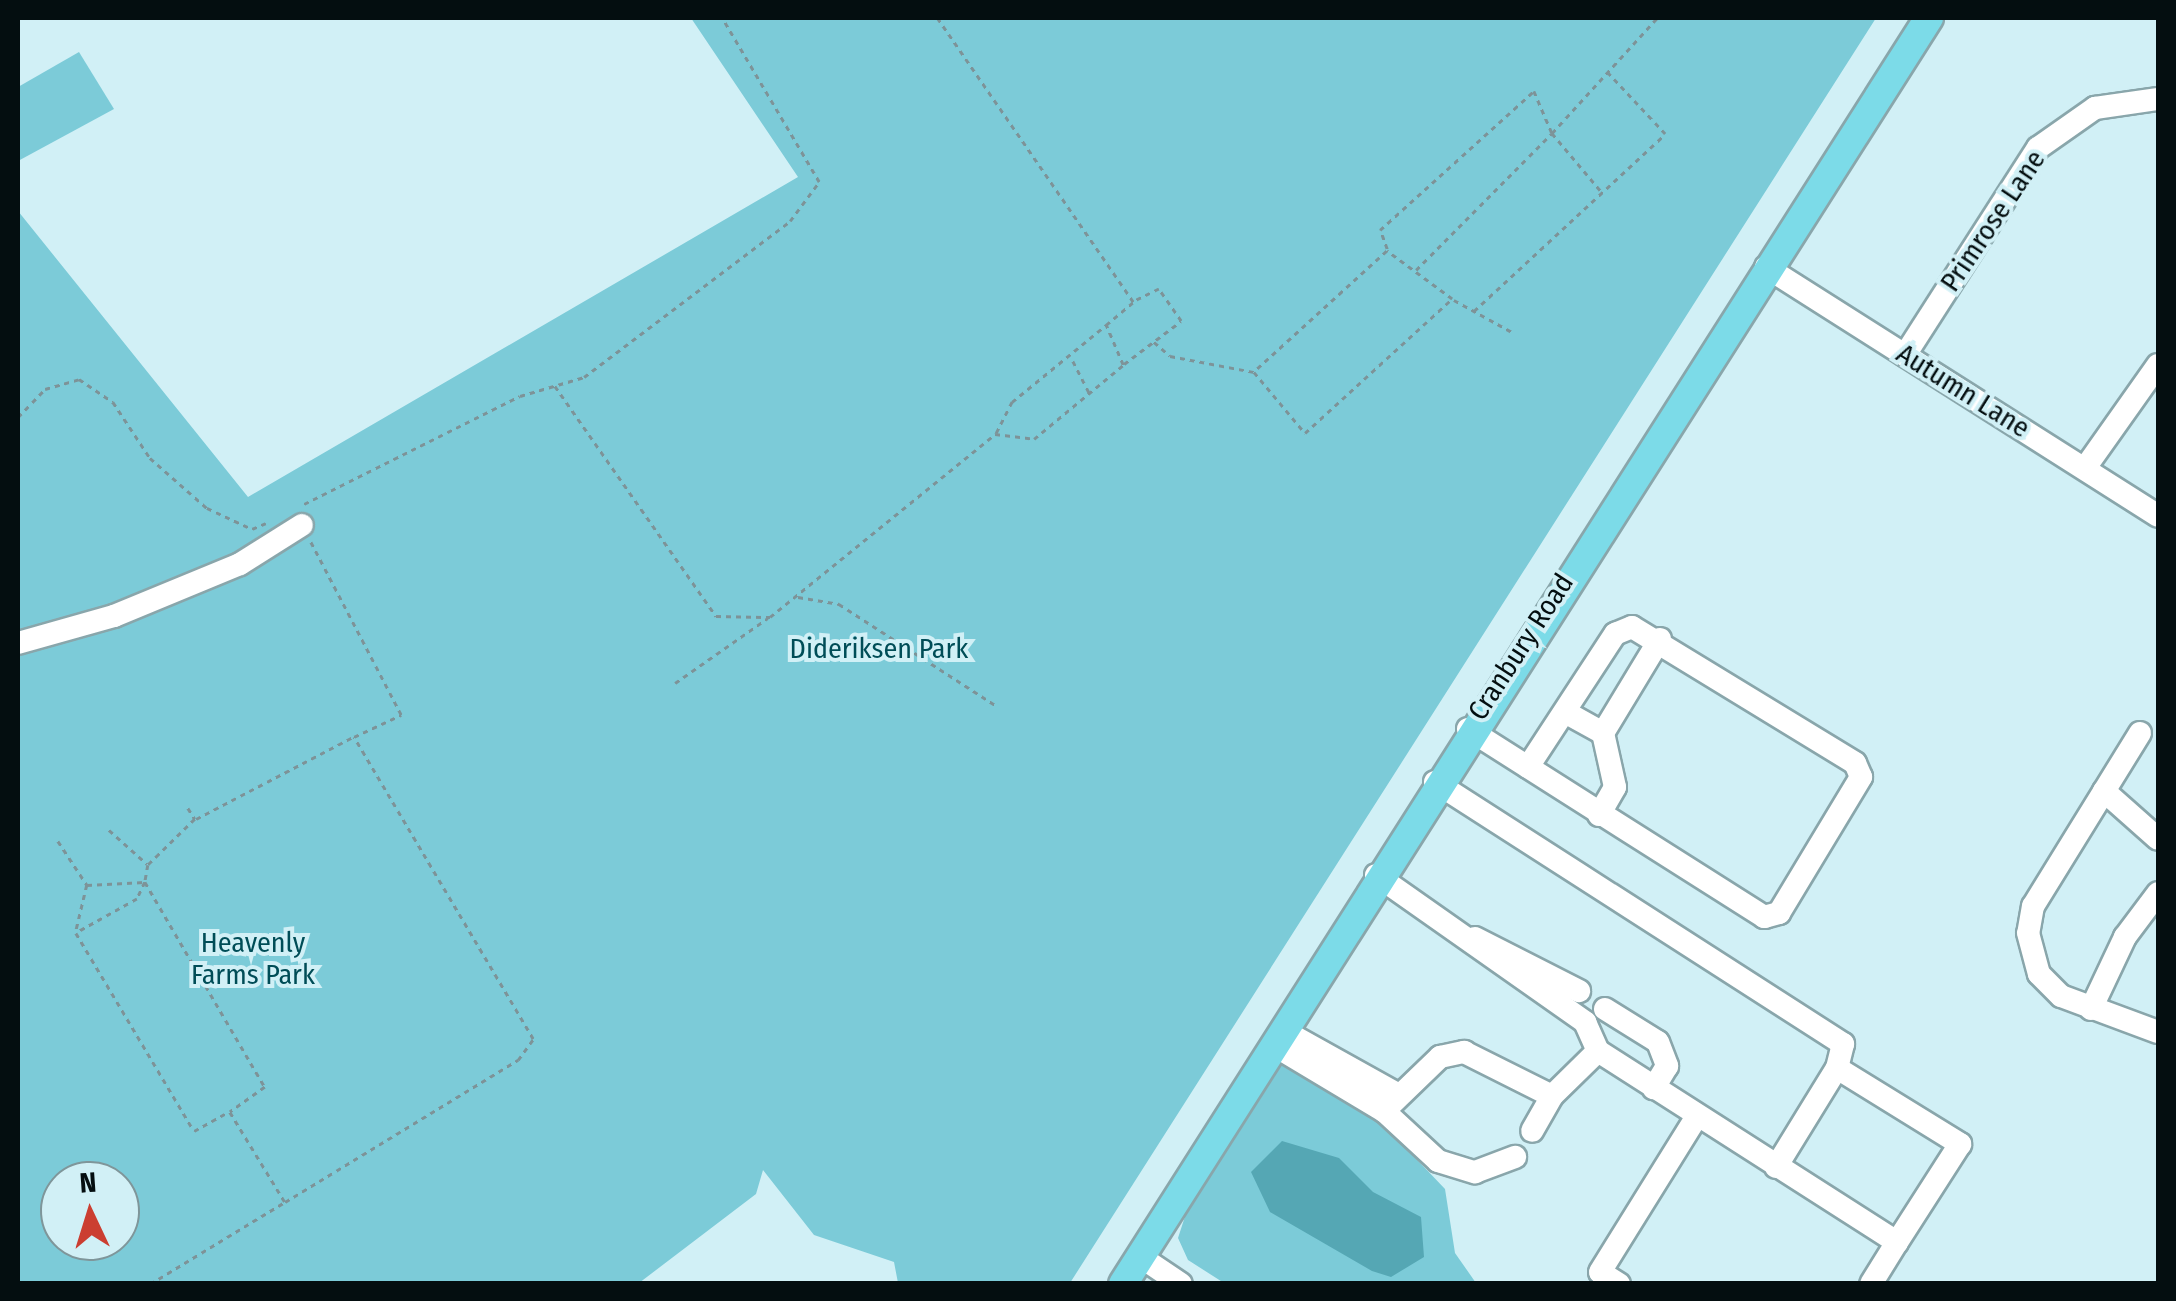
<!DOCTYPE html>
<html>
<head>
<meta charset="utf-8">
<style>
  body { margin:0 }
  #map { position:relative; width:2176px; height:1301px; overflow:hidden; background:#d1f0f6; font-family:"Fira Sans Condensed",sans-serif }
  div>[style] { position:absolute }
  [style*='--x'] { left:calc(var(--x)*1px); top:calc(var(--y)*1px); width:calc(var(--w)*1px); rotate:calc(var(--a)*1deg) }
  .green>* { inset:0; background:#7ccbd8 }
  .water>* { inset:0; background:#55a7b4 }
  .path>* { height:2.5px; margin-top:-1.25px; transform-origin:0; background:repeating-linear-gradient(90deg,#7d9398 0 5px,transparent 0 10px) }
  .roads { filter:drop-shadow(2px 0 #89a6ab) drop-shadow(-2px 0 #89a6ab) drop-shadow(0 2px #89a6ab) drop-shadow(0 -2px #89a6ab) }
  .minor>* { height:22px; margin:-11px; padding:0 11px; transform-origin:11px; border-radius:11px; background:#fff }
  .major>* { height:28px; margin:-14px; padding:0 14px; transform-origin:14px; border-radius:14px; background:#7cdbe8 }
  span { translate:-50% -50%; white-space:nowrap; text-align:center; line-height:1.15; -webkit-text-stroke:8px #d1f0f6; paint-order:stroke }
  .street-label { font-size:28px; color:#040e10 }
  .park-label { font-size:28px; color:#004d57 }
  .frame { position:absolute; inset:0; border:20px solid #040e10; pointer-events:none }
  .north { position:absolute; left:40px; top:1161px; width:100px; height:100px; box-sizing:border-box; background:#d1f0f6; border:2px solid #7f969a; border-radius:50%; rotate:356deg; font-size:28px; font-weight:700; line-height:40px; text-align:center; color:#040e10 }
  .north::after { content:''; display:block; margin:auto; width:35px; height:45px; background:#cb3e31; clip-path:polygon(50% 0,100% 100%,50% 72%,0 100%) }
</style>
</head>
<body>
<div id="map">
  <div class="green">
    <div style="clip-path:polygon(evenodd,691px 18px,1876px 18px,1070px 1283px,898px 1283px,894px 1262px,814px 1235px,763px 1170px,756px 1194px,639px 1283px,18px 1284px,18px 211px,248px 497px,798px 177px,691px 18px,60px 1181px,120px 1181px,120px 1241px,60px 1241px,60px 1181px)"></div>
    <div style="clip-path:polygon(79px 52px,114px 109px,18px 161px,18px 87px)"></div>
    <div style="clip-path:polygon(1281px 1062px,1382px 1123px,1445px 1189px,1455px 1253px,1476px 1283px,1224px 1283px,1188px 1260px,1178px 1238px,1191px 1198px)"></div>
  </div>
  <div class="water">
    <div style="clip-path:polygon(1282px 1141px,1339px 1158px,1373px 1192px,1421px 1217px,1424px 1257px,1391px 1277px,1372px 1271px,1270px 1212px,1251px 1172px)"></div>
  </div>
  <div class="path">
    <div style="--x:1387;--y:249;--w:20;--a:-110"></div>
    <div style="--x:1380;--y:230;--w:207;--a:-42.1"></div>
    <div style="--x:1534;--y:91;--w:46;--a:66.8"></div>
    <div style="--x:1552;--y:133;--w:156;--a:-47.6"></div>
    <div style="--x:1416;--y:270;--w:193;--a:-45.2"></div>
    <div style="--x:1552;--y:133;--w:75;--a:49.9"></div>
    <div style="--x:1454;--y:300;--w:66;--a:28.9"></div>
    <div style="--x:1474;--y:311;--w:260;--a:-42.8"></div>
    <div style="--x:1665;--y:134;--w:83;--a:-133.1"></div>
    <div style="--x:1154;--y:342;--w:21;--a:41"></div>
    <div style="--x:1170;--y:356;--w:86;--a:10.8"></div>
    <div style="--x:1254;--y:372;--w:80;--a:50.1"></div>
    <div style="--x:1305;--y:433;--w:199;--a:-42.4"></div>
    <div style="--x:1452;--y:299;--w:81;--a:-143.6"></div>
    <div style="--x:1387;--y:251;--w:180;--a:137.7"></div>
    <div style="--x:1073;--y:361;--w:36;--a:63"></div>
    <div style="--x:1124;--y:364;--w:71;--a:-37"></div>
    <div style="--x:1181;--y:321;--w:39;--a:-125"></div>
    <div style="--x:1159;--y:289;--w:28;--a:154"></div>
    <div style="--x:555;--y:386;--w:281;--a:55"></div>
    <div style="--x:716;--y:616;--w:54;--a:1.1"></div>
    <div style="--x:770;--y:617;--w:290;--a:-39.1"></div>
    <div style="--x:995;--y:434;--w:39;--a:7"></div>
    <div style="--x:1034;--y:439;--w:116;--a:-39.7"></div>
    <div style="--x:1123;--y:365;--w:43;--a:-113"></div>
    <div style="--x:1106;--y:325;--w:35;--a:-40"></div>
    <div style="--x:1133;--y:302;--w:345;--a:-124.6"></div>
    <div style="--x:18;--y:417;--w:39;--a:-46"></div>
    <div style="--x:45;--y:389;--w:35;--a:-16"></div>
    <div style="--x:79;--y:379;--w:41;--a:34.1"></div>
    <div style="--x:113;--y:402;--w:67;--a:56.5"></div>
    <div style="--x:150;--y:458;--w:76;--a:41.3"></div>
    <div style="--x:207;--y:508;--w:50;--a:25"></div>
    <div style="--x:252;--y:529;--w:15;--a:-23"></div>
    <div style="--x:996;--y:433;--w:35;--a:-63"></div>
    <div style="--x:1012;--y:402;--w:122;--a:-39.3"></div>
    <div style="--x:304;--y:504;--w:241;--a:-26.6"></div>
    <div style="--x:520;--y:396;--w:67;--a:-16.5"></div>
    <div style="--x:584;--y:377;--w:258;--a:-37.1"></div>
    <div style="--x:790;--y:221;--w:49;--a:-53.4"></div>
    <div style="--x:819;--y:182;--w:191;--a:-120.6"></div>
    <div style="--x:798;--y:597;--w:42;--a:9.7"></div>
    <div style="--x:839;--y:604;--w:186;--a:32.9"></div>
    <div style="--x:675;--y:683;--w:113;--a:-35"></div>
    <div style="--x:188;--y:808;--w:13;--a:58"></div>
    <div style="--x:195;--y:819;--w:66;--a:135.6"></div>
    <div style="--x:148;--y:865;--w:17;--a:100"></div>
    <div style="--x:145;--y:882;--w:238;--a:59.7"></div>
    <div style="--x:265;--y:1087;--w:43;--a:144.5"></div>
    <div style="--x:230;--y:1112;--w:105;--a:58.6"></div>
    <div style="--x:285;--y:1202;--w:273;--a:-31.4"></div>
    <div style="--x:518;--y:1060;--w:26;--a:-54"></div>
    <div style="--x:533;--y:1039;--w:351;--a:-120.7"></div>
    <div style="--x:354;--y:737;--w:52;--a:-25.1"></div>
    <div style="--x:401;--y:715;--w:196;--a:-117.6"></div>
    <div style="--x:196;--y:819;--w:177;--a:-27.6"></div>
    <div style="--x:109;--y:830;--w:51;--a:41.8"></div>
    <div style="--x:58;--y:841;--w:53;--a:56.6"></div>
    <div style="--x:87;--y:885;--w:47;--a:103.4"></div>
    <div style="--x:87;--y:885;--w:58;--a:-3"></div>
    <div style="--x:145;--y:882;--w:19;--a:115"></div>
    <div style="--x:137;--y:899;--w:70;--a:150.9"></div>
    <div style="--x:76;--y:933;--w:230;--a:59.2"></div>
    <div style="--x:194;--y:1131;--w:39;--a:-29"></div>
    <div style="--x:150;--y:1284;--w:158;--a:-31.3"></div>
  </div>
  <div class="roads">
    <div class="minor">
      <div style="--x:1766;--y:267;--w:464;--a:32.4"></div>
      <div style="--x:1905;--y:355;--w:246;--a:-57.3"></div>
      <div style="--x:2038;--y:148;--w:70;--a:-35.1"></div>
      <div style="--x:2095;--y:108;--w:64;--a:-8.1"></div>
      <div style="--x:2085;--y:468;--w:126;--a:-54.7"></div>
      <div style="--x:18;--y:643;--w:100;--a:-15.7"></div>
      <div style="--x:114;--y:616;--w:136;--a:-22.4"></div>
      <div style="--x:240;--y:564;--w:73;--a:-32.2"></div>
      <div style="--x:1565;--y:712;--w:43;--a:28.9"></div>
      <div style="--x:1603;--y:733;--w:110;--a:-58.8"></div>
      <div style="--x:1468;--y:729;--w:351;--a:32.4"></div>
      <div style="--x:1764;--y:917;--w:16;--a:-15"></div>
      <div style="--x:1779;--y:913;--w:159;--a:-58.9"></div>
      <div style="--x:1861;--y:777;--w:15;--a:-113"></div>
      <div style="--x:1855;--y:763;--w:261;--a:-148.6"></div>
      <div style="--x:1632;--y:627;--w:18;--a:158"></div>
      <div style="--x:1615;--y:634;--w:159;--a:123.2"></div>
      <div style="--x:2140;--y:733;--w:203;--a:121.7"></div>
      <div style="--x:2033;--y:906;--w:27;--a:100"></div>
      <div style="--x:2028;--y:933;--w:42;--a:75"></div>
      <div style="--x:2039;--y:974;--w:31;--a:45"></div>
      <div style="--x:2061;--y:996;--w:103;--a:20.4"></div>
      <div style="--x:1435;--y:782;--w:485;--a:32.7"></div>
      <div style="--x:1843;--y:1044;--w:25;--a:104"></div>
      <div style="--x:2104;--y:791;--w:72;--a:41.6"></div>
      <div style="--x:1599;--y:815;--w:32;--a:-60"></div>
      <div style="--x:1615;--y:787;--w:55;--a:-102.5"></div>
      <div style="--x:1376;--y:875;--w:256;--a:35.1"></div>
      <div style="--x:1585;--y:1022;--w:32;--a:66"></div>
      <div style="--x:1475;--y:938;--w:117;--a:27"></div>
      <div style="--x:1605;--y:1009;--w:62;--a:31.9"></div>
      <div style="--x:1658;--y:1042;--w:26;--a:69"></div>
      <div style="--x:1667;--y:1066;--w:26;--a:121"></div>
      <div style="--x:2091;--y:1009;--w:80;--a:-64.7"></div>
      <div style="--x:2125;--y:937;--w:55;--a:-53.1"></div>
      <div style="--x:1286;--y:1032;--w:129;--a:29.1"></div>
      <div style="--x:1277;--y:1047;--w:125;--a:30.9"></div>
      <div style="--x:1384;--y:1111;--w:74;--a:42.8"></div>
      <div style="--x:1438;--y:1161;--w:39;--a:17"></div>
      <div style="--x:1475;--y:1172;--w:43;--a:-20.6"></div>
      <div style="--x:1552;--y:1096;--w:64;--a:-44.4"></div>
      <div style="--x:1598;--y:1051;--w:355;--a:32.6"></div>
      <div style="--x:1897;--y:1242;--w:49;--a:121.8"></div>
      <div style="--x:1384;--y:1111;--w:78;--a:-44"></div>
      <div style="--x:1440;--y:1057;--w:25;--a:-12"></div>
      <div style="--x:1464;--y:1052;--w:98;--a:26.6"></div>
      <div style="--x:1552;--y:1096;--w:40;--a:119.7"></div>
      <div style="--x:1776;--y:1167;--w:116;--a:-58.4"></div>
      <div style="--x:1837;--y:1068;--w:145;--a:31.7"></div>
      <div style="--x:1960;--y:1144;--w:117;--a:122.7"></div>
      <div style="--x:1141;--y:1257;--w:48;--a:34"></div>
      <div style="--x:1619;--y:1284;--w:22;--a:-148"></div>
      <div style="--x:1600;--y:1272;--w:184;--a:-58.1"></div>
    </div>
    <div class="major">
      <div style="--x:1123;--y:1284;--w:1501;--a:-57.52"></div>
    </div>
  </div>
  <div class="street-label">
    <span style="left:1993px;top:221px;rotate:-56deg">Primrose Lane</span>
    <span style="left:1963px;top:391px;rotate:32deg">Autumn Lane</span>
    <span style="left:1521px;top:647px;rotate:-57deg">Cranbury Road</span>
  </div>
  <div class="park-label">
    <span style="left:879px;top:649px">Dideriksen Park</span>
    <span style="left:253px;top:959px">Heavenly<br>Farms Park</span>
  </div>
  <div class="frame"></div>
  <div class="north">N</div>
</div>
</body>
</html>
